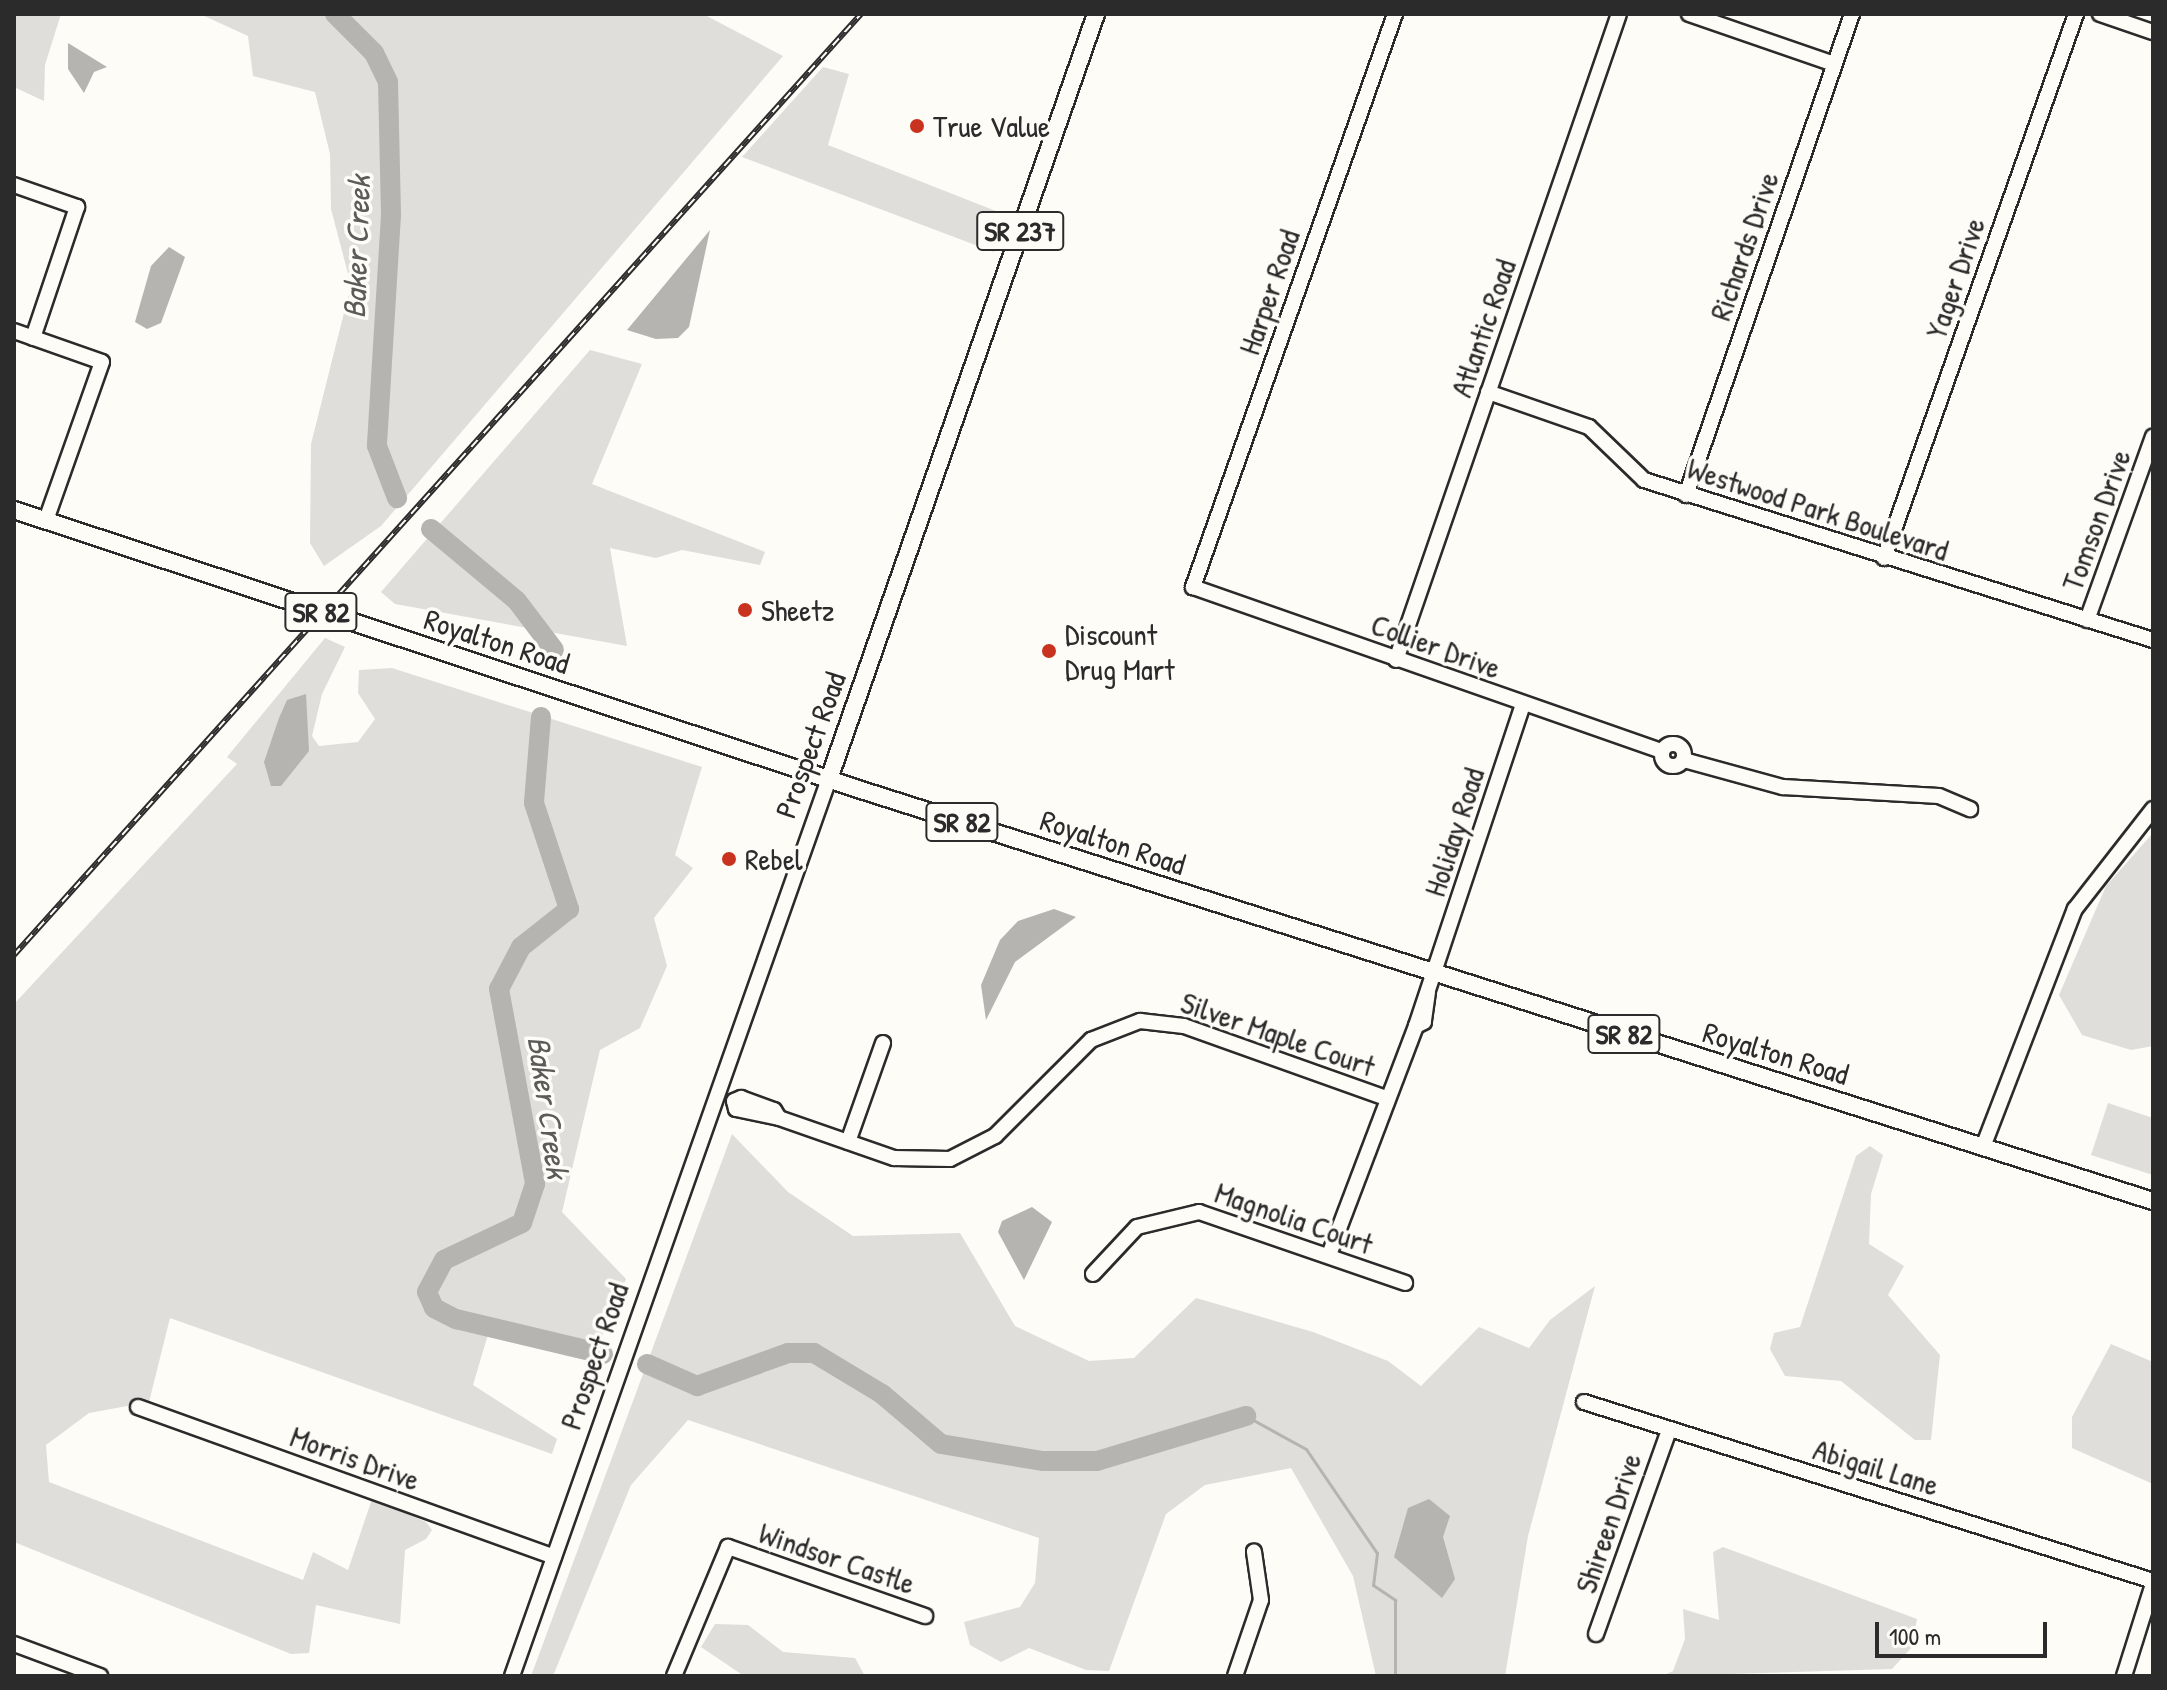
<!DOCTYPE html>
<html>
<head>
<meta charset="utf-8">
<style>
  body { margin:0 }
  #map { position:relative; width:2167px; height:1690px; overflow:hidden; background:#fdfcf7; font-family:"Patrick Hand",sans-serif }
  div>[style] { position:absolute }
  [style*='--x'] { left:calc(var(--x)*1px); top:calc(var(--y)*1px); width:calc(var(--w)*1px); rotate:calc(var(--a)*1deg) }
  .green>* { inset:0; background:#dfdeda }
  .water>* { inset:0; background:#b5b4b1 }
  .stream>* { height:3px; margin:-1.5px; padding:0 1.5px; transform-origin:1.5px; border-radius:1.5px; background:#b5b4b1 }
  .river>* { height:20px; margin:-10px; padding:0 10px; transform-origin:10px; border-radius:10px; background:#b5b4b1 }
  .roads { filter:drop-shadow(2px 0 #2b2b2b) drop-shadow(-2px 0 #2b2b2b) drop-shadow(0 2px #2b2b2b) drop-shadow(0 -2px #2b2b2b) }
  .minor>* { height:14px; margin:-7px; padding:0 7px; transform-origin:7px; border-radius:7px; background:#fdfcf7 }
  .minor>.ring { margin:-7px; padding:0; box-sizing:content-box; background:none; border:14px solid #fdfcf7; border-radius:50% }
  .major>* { height:16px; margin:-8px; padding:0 8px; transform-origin:8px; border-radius:8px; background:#fdfcf7 }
  .rail>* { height:6px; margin-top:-3px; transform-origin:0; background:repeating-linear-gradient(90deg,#fdfcf7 0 9px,#2b2b2b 0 18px); box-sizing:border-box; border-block:2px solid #2b2b2b }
  .dots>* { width:22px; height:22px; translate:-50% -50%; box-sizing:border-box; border:4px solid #fdfcf7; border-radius:50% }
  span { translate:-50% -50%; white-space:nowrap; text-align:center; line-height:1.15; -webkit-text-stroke:7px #fdfcf7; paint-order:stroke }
  .shield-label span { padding:2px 6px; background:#fdfcf7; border:2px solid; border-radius:6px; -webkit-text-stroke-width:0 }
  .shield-label { font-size:28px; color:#2b2b2b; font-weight:700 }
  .poi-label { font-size:30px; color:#2b2b2b }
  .left { translate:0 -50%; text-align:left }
  .street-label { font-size:30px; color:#2b2b2b }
  .water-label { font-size:32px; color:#5b5b5a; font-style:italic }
  .frame { position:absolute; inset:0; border:16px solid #2b2b2b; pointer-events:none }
  .scale { position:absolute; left:1875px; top:1622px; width:172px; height:36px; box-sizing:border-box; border:4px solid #2b2b2b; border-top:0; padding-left:10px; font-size:24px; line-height:28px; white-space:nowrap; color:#2b2b2b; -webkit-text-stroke:6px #fdfcf7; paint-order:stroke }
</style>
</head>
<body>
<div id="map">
  <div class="green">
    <div style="clip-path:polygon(14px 14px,61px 14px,45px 65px,44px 101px,14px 87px)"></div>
    <div style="clip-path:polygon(200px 14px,703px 14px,783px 56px,381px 526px,324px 566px,310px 543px,311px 444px,351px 285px,331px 209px,330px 154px,315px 92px,253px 76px,248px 36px)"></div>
    <div style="clip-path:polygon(823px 67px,849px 74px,828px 145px,1006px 215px,994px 252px,742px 157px)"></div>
    <div style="clip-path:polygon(590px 350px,642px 364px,592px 484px,765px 552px,760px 565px,682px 550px,656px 558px,610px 548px,627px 646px,395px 604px,381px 592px)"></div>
    <div style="clip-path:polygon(325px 638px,345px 647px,322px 694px,312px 736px,319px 746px,358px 742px,375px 719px,358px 693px,359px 670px,392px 668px,702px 767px,675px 855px,693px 868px,654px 918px,667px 966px,640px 1028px,600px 1050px,562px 1212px,626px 1279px,599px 1343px,492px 1321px,473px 1385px,557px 1439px,552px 1454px,170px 1318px,149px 1402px,89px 1413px,46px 1445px,49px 1482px,303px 1580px,313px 1552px,348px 1570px,372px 1499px,426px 1522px,432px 1530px,426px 1539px,405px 1550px,400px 1624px,316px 1605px,309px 1653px,291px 1654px,14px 1542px,14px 1004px,237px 764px,227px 757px)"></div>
    <div style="clip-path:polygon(2153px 833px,2153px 1046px,2131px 1050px,2082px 1035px,2059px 995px,2106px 886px)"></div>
    <div style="clip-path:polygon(2108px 1103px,2153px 1118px,2153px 1175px,2091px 1155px)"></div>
    <div style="clip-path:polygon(732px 1134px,788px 1192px,853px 1236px,960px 1233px,1015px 1326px,1089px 1361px,1134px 1358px,1196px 1298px,1313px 1332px,1388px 1361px,1421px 1386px,1479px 1327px,1529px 1348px,1550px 1320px,1595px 1286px,1528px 1536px,1505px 1676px,1376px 1676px,1353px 1576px,1291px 1468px,1205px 1485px,1166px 1514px,1109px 1671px,1086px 1670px,1029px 1648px,1001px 1662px,970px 1645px,964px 1622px,1020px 1607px,1035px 1583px,1039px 1538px,688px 1420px,631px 1485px,553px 1676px,531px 1676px)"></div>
    <div style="clip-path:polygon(1870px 1146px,1883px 1155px,1871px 1194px,1869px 1244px,1904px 1266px,1888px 1295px,1940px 1355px,1931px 1440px,1915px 1440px,1841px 1381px,1785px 1376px,1770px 1349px,1774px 1333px,1800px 1327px,1856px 1156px)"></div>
    <div style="clip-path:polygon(2111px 1344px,2153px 1362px,2153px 1484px,2072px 1448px,2072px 1417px)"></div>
    <div style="clip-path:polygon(1723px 1547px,1917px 1619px,1911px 1648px,1892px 1669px,1662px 1676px,1673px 1671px,1685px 1639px,1683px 1609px,1719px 1620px,1713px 1552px)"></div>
    <div style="clip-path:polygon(715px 1624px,748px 1625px,783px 1652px,855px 1658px,865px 1676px,744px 1676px,701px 1647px)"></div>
  </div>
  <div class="water">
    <div style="clip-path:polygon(68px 43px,107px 67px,94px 72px,84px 93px,68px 69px)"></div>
    <div style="clip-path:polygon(710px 230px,689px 327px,678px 338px,656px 339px,627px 330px)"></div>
    <div style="clip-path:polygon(169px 247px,185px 257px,161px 323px,147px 329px,135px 322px,151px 266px)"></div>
    <div style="clip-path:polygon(306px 694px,309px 751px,281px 786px,271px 786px,264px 762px,279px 718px,287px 700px)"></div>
    <div style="clip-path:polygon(1054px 909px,1076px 917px,1015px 962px,986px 1020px,981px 985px,1000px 940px,1018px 921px)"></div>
    <div style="clip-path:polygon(1032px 1207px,1052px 1222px,1024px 1280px,998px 1232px,1002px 1221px)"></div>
    <div style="clip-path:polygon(1429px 1499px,1450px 1516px,1443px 1537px,1455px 1579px,1442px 1598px,1394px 1557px,1408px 1508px)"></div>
  </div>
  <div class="stream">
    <div style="--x:1246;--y:1416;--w:68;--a:28.8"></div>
    <div style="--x:1306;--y:1449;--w:126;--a:55.7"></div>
    <div style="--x:1377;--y:1553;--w:32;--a:97"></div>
    <div style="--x:1373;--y:1585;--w:27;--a:34"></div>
    <div style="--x:1395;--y:1600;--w:76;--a:90"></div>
  </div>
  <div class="river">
    <div style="--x:335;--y:14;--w:55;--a:45"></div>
    <div style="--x:374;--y:53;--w:32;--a:64"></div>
    <div style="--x:388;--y:82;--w:133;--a:88.7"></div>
    <div style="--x:391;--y:215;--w:231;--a:93.5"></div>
    <div style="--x:377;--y:446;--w:56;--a:69"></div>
    <div style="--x:431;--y:529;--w:112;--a:39.9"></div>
    <div style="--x:517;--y:601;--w:61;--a:52.9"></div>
    <div style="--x:541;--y:717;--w:86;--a:94.7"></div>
    <div style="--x:534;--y:803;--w:112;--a:71.7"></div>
    <div style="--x:569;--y:909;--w:61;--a:141.6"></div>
    <div style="--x:521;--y:947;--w:47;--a:117.6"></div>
    <div style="--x:499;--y:989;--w:198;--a:79.5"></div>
    <div style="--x:535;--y:1184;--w:41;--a:108.4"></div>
    <div style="--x:522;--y:1223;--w:86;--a:154.6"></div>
    <div style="--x:444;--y:1260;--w:36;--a:118"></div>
    <div style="--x:427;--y:1292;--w:17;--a:66"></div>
    <div style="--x:434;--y:1308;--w:25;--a:27"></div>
    <div style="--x:456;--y:1319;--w:151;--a:13.4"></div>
    <div style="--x:647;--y:1364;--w:55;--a:23.7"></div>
    <div style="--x:697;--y:1386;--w:97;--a:-19.9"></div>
    <div style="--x:788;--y:1353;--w:26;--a:0"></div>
    <div style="--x:814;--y:1353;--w:79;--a:31.1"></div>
    <div style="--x:882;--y:1394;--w:77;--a:40.3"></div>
    <div style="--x:941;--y:1444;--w:103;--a:9.5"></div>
    <div style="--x:1043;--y:1461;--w:54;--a:0"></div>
    <div style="--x:1097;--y:1461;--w:156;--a:-16.8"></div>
  </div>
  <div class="roads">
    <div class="minor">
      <div style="--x:1395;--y:14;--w:608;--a:109.42"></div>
      <div style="--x:1193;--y:587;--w:497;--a:19.3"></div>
      <div style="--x:1689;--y:14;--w:153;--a:19"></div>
      <div style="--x:2100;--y:14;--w:56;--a:18.8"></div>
      <div style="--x:14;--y:185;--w:67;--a:19.2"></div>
      <div style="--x:77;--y:207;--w:138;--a:108.6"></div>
      <div style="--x:14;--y:331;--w:93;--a:19.4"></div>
      <div style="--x:102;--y:362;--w:168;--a:109.5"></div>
      <div style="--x:1488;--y:392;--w:107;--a:19.1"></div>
      <div style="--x:1589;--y:427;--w:76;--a:43.9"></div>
      <div style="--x:1644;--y:480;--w:534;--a:17.45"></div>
      <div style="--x:1686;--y:495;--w:509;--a:-70.96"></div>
      <div style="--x:1884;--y:558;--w:577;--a:-70.56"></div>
      <div style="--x:2087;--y:620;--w:195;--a:-70.2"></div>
      <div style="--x:1396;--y:660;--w:683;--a:-70.96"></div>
      <div class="ring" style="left:1662px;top:744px;width:8px;height:8px"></div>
      <div style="--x:1684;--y:760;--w:103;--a:15.3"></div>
      <div style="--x:1783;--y:787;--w:156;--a:3.3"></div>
      <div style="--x:1939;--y:796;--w:34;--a:23"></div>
      <div style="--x:1428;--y:992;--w:30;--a:98"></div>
      <div style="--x:1424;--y:1022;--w:9;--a:153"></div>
      <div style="--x:1416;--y:1026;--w:338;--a:-71.6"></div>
      <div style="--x:741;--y:1098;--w:35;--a:20"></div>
      <div style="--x:774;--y:1110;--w:9;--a:58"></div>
      <div style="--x:779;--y:1118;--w:44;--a:-168.2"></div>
      <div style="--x:736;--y:1109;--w:8;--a:-104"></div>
      <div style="--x:734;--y:1101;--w:8;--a:-23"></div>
      <div style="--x:779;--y:1118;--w:122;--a:19.2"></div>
      <div style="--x:894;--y:1158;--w:56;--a:1"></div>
      <div style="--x:950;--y:1159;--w:51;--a:-27.1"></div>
      <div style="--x:995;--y:1136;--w:136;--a:-45"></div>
      <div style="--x:1091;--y:1040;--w:53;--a:-21.2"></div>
      <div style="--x:1140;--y:1021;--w:44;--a:6.5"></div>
      <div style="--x:1184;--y:1026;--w:214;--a:19.6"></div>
      <div style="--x:848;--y:1142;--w:105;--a:-70.5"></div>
      <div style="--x:1983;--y:1147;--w:255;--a:-68.9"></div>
      <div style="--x:2075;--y:909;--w:127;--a:-52"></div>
      <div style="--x:1329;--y:1255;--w:245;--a:-69.2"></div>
      <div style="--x:1093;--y:1274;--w:64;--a:-46.9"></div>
      <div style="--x:1137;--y:1227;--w:64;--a:-13.6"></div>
      <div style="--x:1199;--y:1212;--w:218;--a:19"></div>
      <div style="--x:1584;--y:1402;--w:596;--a:17.46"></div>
      <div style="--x:138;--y:1407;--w:442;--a:19.8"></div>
      <div style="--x:1596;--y:1634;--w:217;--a:-70.3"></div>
      <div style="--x:14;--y:1644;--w:92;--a:20.4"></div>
      <div style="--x:512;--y:1676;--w:951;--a:-70.54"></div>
      <div style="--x:674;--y:1676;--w:140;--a:-67.3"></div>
      <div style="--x:728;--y:1547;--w:209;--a:19.3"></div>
      <div style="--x:1235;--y:1676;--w:80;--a:-71.1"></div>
      <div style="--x:1261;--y:1600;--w:49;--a:-98.3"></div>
      <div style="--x:2124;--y:1676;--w:96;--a:-72.5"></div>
    </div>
    <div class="major">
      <div style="--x:14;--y:510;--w:889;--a:18.29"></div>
      <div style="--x:858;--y:789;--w:1359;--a:17.65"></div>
      <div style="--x:829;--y:779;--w:810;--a:-70.76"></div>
    </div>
  </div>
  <div class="rail">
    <div style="--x:14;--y:955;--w:1266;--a:-48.01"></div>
  </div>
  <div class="dots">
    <div style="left:917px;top:126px;background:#c8321e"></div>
    <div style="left:745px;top:610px;background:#c8321e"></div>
    <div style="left:1049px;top:651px;background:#c8321e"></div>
    <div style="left:729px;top:859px;background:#c8321e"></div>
  </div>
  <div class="shield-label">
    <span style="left:1020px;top:231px">SR 237</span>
    <span style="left:321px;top:612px">SR 82</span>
    <span style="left:962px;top:822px">SR 82</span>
    <span style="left:1624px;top:1034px">SR 82</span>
  </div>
  <div class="poi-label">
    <span class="left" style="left:933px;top:126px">True Value</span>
    <span class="left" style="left:761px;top:610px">Sheetz</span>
    <span class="left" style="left:1065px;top:651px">Discount<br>Drug Mart</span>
    <span class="left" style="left:745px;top:859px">Rebel</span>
  </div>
  <div class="street-label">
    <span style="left:1744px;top:246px;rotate:-71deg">Richards Drive</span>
    <span style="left:1955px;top:278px;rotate:-71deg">Yager Drive</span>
    <span style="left:1269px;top:292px;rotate:-71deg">Harper Road</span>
    <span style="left:1483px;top:328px;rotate:-71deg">Atlantic Road</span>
    <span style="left:1818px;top:509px;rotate:18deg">Westwood Park Boulevard</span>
    <span style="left:2096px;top:520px;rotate:-70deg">Tomson Drive</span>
    <span style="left:497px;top:641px;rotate:18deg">Royalton Road</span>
    <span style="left:1436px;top:646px;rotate:20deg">Collier Drive</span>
    <span style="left:810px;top:745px;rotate:-70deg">Prospect Road</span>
    <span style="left:1454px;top:832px;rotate:-72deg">Holiday Road</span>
    <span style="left:1113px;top:842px;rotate:18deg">Royalton Road</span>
    <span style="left:1278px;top:1034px;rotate:19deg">Silver Maple Court</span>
    <span style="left:1776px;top:1053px;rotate:17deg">Royalton Road</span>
    <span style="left:1294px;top:1218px;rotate:19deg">Magnolia Court</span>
    <span style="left:594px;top:1356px;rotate:-71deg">Prospect Road</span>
    <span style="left:355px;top:1458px;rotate:20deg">Morris Drive</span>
    <span style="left:1876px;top:1467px;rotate:17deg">Abigail Lane</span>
    <span style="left:1608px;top:1523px;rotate:-71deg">Shireen Drive</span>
    <span style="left:837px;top:1558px;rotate:19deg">Windsor Castle</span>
  </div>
  <div class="water-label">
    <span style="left:357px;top:247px;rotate:-88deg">Baker Creek</span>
    <span style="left:548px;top:1107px;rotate:82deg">Baker Creek</span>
  </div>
  <div class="frame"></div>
  <div class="scale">100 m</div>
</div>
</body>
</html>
